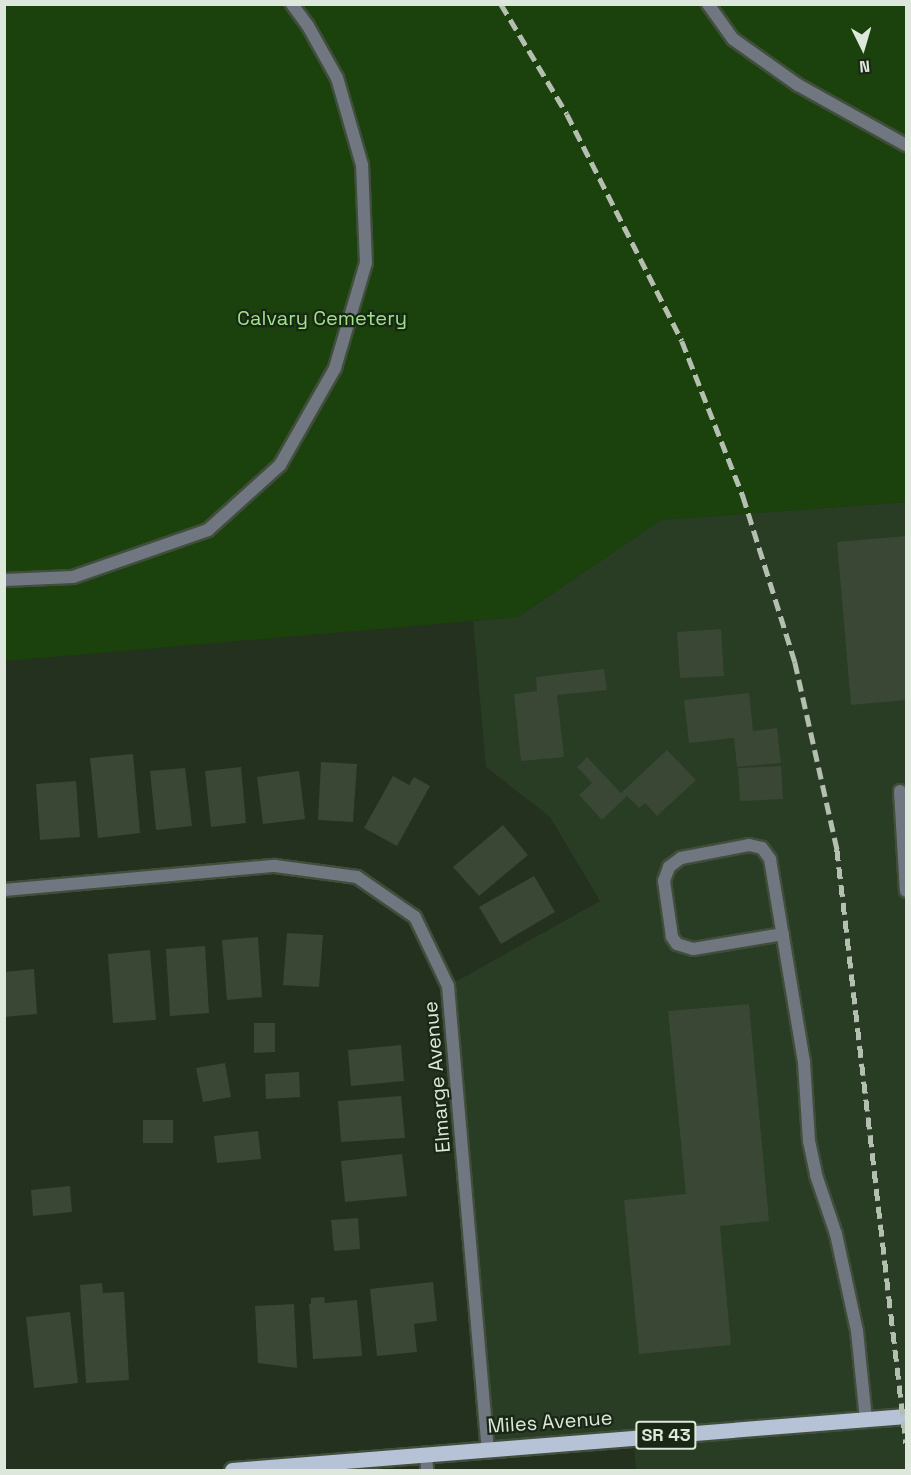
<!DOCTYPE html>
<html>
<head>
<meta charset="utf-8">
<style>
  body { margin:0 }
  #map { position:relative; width:911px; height:1475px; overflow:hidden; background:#23311e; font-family:"Space Grotesk",sans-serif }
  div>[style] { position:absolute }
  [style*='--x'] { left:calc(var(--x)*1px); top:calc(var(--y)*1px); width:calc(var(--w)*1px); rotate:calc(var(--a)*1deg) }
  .built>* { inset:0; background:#293c24 }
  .green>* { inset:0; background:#1b410c }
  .building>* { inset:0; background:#394734 }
  .roads { filter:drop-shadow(2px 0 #414e3c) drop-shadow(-2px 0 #414e3c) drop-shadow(0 2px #414e3c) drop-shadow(0 -2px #414e3c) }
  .service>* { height:12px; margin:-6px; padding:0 6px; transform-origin:6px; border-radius:6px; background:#717781 }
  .minor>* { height:12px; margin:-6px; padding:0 6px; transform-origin:6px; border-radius:6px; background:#717781 }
  .primary>* { height:15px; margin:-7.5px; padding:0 7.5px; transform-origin:7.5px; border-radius:7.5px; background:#b6c2d6 }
  .rail>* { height:4.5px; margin-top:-2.25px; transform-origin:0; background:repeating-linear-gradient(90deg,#b5bfb1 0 12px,transparent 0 18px) }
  span { translate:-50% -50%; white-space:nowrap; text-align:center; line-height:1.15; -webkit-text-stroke:4.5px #192715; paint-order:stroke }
  .shield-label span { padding:2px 4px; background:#192715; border:2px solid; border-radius:4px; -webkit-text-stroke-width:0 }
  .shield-label { font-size:18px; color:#dee7db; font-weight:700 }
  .park-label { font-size:20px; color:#9fe38a }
  .street-label { font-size:20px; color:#dee7db }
  .frame { position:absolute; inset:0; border:6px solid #dee7db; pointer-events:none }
  .north { position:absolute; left:833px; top:18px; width:60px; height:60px; -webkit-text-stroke:4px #192715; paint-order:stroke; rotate:175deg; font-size:16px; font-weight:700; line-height:24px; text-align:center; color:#dee7db }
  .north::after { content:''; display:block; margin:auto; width:21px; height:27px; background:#dee7db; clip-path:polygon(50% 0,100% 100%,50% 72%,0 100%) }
</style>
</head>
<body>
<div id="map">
  <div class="built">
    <div style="clip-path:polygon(906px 502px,906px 1470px,636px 1470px,633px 1437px,488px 1448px,448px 986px,600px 901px,550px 817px,486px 767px,473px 621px,518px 617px,661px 520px)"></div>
  </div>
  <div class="green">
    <div style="clip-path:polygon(5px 5px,906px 5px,906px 502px,661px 520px,518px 617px,5px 661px)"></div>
  </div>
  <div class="building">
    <div style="clip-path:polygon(906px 536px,906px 700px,851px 705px,837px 542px)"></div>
    <div style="clip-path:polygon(721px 629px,724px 676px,680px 678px,677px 632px)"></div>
    <div style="clip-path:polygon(604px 669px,607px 690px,557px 695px,564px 757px,521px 761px,514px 694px,537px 691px,536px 677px)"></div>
    <div style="clip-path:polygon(749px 693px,753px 731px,777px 728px,781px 763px,737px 767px,734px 738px,689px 743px,684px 700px)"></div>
    <div style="clip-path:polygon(667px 750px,696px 780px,657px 816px,645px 803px,639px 808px,627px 796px,602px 820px,579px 795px,592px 783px,577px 767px,587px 757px,621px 793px)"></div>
    <div style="clip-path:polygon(133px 754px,140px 833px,98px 838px,90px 758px)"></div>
    <div style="clip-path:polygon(321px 762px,357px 764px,353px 822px,318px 820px)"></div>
    <div style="clip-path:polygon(781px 766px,783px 799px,740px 801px,738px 768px)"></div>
    <div style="clip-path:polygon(241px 767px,246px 823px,211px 827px,205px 771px)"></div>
    <div style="clip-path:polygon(185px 768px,192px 826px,156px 830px,150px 771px)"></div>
    <div style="clip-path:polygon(299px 771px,305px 819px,263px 824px,257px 777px)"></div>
    <div style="clip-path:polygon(393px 776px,409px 785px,414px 777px,430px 786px,397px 846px,364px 828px)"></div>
    <div style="clip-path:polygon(76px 781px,80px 837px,40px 840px,36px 784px)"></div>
    <div style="clip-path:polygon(503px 825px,528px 855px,479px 896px,453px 867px)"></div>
    <div style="clip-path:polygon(534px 876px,555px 912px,501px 944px,479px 907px)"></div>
    <div style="clip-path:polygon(287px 933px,323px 935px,319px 987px,283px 985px)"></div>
    <div style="clip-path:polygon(258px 937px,262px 997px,227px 1000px,222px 940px)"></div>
    <div style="clip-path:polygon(205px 946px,209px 1013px,170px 1016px,166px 949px)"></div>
    <div style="clip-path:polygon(150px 950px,156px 1020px,113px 1023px,108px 954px)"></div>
    <div style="clip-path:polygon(34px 969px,37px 1014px,4px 1017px,4px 972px)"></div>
    <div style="clip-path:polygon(749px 1004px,769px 1221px,720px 1226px,731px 1345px,639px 1354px,624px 1200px,686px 1194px,668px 1011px)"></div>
    <div style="clip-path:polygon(254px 1023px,275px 1023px,275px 1052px,254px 1053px)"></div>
    <div style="clip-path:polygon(401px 1045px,404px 1081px,351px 1086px,348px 1050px)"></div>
    <div style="clip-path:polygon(225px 1063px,231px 1097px,203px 1102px,196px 1068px)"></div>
    <div style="clip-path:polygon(299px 1072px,300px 1097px,266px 1099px,265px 1074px)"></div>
    <div style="clip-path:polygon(401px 1096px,405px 1138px,341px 1142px,338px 1101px)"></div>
    <div style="clip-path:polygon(143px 1120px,173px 1120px,173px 1143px,143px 1143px)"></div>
    <div style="clip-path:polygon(258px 1131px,261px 1159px,217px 1163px,214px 1136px)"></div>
    <div style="clip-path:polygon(402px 1154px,407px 1196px,345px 1202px,341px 1161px)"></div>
    <div style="clip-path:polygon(70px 1186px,72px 1212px,33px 1216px,31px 1190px)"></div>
    <div style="clip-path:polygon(358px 1218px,360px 1249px,334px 1251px,331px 1220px)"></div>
    <div style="clip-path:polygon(433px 1282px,437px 1321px,414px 1324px,417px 1352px,377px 1356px,370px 1289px)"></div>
    <div style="clip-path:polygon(102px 1283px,103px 1293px,124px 1292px,129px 1380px,86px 1383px,80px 1285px)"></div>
    <div style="clip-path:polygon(324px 1297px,325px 1303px,357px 1300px,362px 1356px,313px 1359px,309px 1304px,311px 1304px,311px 1298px)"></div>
    <div style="clip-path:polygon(294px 1304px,297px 1368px,258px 1363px,255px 1306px)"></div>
    <div style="clip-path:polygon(70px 1312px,78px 1383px,34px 1388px,26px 1317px)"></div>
  </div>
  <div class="roads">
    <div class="service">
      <div style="--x:708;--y:4;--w:43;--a:54.5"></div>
      <div style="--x:733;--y:39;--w:80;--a:35.3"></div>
      <div style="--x:798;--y:85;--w:124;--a:29.1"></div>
      <div style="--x:4;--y:580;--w:69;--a:-2.5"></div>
      <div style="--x:73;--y:577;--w:143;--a:-19.2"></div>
      <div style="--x:208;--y:530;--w:97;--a:-42.1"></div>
      <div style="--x:280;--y:465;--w:112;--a:-60.4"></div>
      <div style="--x:335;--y:368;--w:109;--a:-73.6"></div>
      <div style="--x:366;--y:263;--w:98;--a:-92.3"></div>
      <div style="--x:362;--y:165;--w:91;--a:-106"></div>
      <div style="--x:337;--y:78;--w:60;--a:-119.1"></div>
      <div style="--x:308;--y:26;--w:27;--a:-126"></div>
      <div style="--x:900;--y:791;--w:100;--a:86.6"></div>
      <div style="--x:783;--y:934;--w:91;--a:170.5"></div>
      <div style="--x:693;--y:949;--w:17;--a:-163"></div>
      <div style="--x:677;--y:944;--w:9;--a:-126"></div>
      <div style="--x:672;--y:937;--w:57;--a:-98.1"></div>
      <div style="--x:664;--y:881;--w:15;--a:-70"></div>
      <div style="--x:669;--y:867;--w:15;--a:-37"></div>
      <div style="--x:681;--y:858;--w:69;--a:-10.8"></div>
      <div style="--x:749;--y:845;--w:13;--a:13"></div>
      <div style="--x:762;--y:848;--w:14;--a:54"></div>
      <div style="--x:770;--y:859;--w:206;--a:80.5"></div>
      <div style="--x:804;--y:1062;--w:79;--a:86.4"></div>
      <div style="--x:809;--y:1141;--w:35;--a:78"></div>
      <div style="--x:816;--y:1175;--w:62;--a:71.3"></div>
      <div style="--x:836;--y:1234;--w:99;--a:77.8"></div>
      <div style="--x:857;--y:1331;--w:88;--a:84.2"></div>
    </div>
    <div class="minor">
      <div style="--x:4;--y:890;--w:272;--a:-5.1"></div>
      <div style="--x:275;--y:866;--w:83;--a:7.6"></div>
      <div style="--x:357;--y:877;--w:70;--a:34.6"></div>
      <div style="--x:415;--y:917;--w:76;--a:64.4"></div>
      <div style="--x:448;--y:986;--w:464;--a:85.1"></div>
      <div style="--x:426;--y:1454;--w:16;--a:86"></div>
    </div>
    <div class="primary">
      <div style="--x:232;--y:1470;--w:676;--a:-4.58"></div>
    </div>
  </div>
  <div class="rail">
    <div style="--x:501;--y:4;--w:128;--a:59"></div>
    <div style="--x:567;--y:114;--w:254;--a:63.1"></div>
    <div style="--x:682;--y:341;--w:167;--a:68.5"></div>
    <div style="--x:743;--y:496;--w:174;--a:72.6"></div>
    <div style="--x:795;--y:662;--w:192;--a:77.3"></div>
    <div style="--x:837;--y:849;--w:598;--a:83.37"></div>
  </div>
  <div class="shield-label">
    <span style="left:666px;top:1435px">SR 43</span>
  </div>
  <div class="park-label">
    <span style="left:322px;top:318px">Calvary Cemetery</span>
  </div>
  <div class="street-label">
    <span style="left:437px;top:1077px;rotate:-95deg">Elmarge Avenue</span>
    <span style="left:550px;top:1422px;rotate:-4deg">Miles Avenue</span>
  </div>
  <div class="frame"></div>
  <div class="north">N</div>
</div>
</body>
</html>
